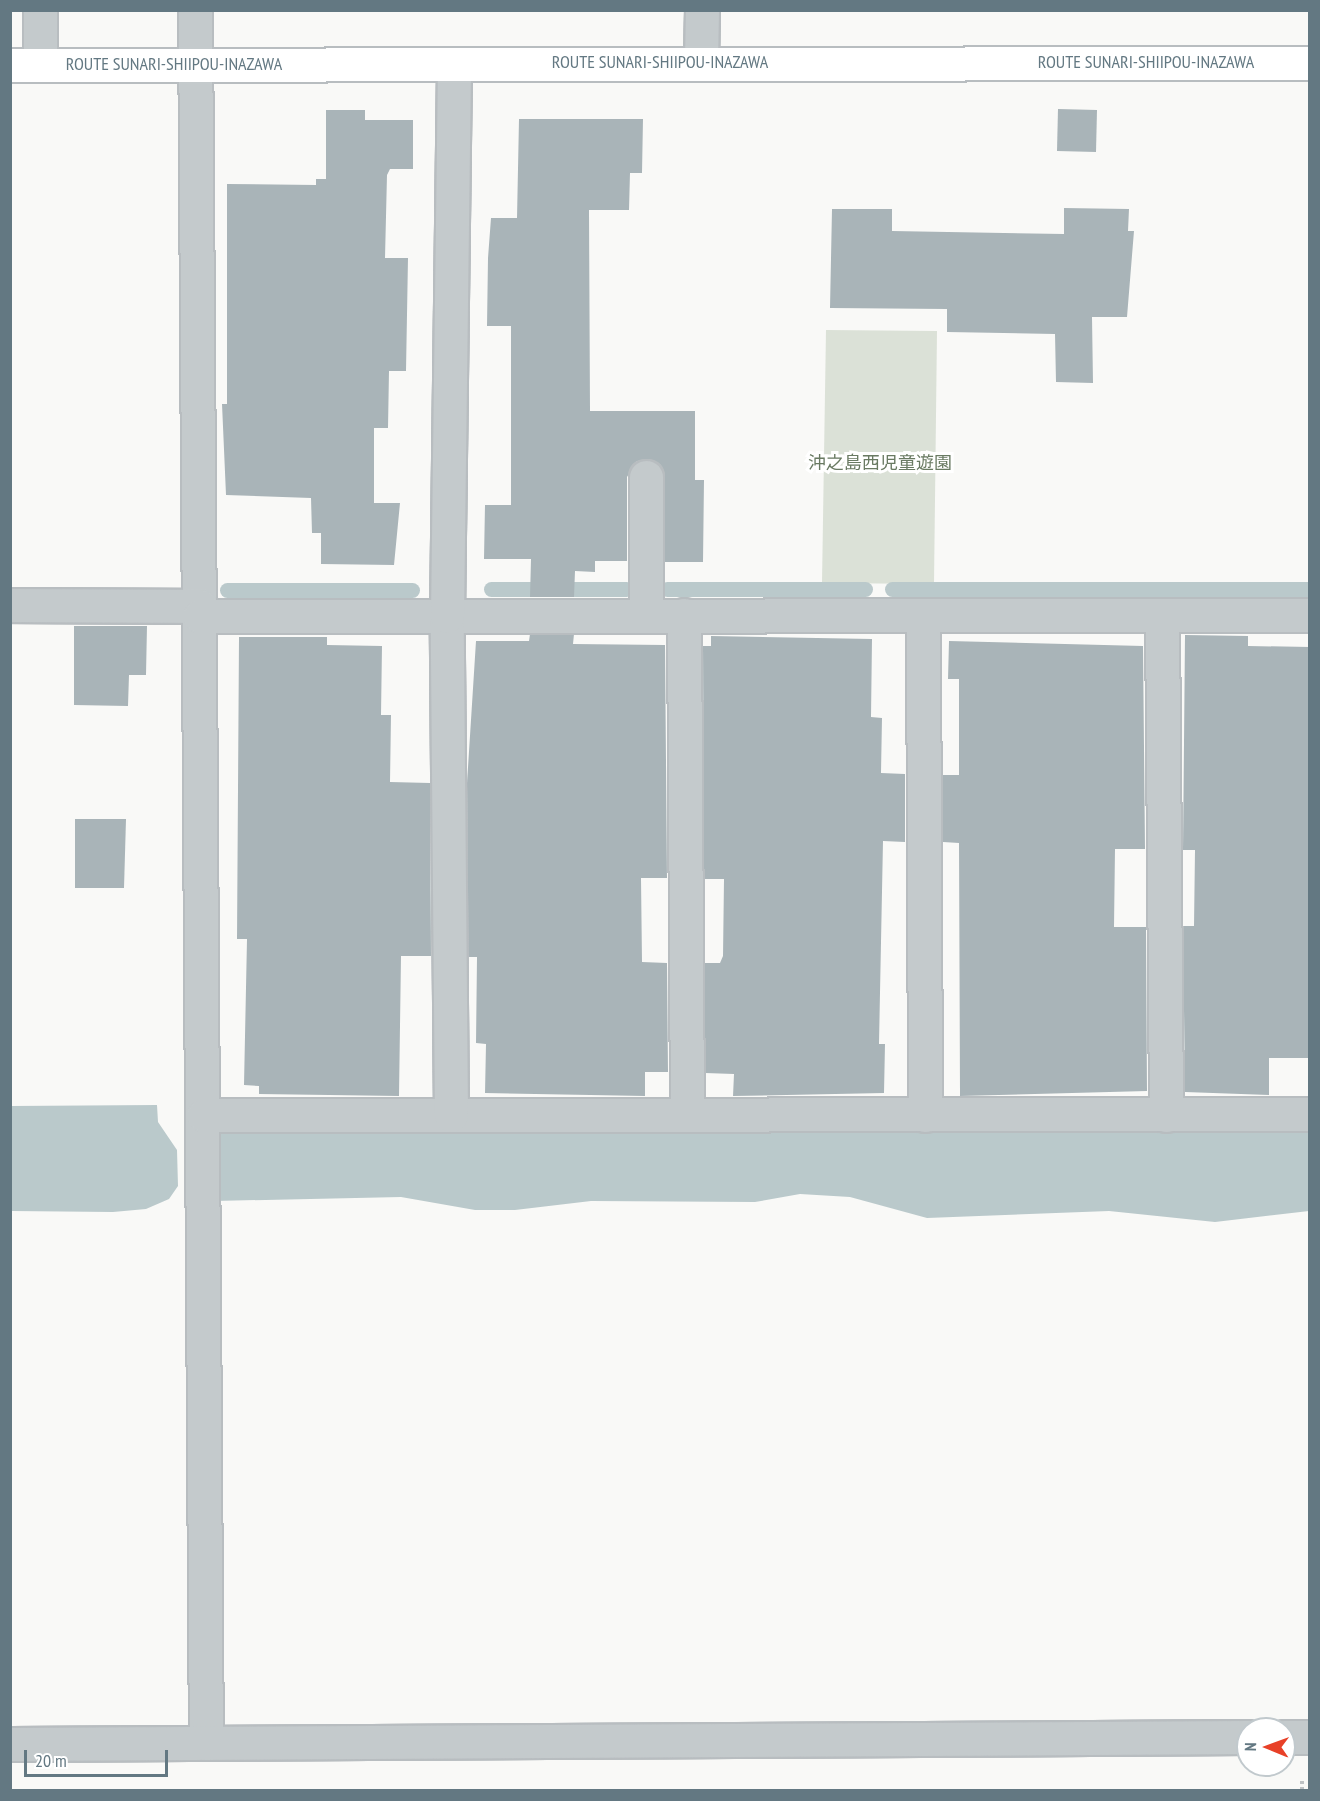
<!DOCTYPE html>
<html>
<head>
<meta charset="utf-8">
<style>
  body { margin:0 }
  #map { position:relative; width:1320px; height:1801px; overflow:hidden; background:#f9f9f7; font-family:"PT Sans Narrow","Noto Sans JP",sans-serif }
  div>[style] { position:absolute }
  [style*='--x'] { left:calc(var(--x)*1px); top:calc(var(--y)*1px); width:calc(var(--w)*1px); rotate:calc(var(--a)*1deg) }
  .green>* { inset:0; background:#dbe1d7 }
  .water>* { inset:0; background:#bac9cb }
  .stream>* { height:15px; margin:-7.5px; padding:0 7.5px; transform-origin:7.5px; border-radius:7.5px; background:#bac9cb }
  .building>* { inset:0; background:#a9b4b8 }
  .path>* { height:4px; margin-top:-2px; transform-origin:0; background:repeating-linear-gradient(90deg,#bec2c4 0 3px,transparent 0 6px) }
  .roads { filter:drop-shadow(2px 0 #b8bdc0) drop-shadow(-2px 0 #b8bdc0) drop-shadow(0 2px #b8bdc0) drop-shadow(0 -2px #b8bdc0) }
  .minor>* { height:33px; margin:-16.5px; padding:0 16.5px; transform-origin:16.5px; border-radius:16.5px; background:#c4cacc }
  .major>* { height:33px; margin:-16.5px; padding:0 16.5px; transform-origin:16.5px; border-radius:16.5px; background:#fff }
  span { translate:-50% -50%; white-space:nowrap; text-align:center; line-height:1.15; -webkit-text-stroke:6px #fff; paint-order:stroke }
  .street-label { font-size:18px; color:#637882 }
  .park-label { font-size:18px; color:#697a62 }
  .frame { position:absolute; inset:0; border:12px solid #637882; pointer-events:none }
  .north { position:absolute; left:1236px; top:1717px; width:60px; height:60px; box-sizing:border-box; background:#fff; border:2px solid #c1c9cd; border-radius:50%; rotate:271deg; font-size:16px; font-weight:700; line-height:24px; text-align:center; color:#637882 }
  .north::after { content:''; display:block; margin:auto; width:21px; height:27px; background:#e84128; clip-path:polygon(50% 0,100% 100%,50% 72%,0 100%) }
  .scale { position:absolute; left:24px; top:1750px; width:144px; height:27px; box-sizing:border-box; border:3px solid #637882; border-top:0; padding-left:8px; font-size:18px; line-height:21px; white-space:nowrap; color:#637882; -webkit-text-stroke:4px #fff; paint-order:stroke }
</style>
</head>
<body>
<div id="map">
  <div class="green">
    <div style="clip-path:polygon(826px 330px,937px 331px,934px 584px,822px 583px)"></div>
  </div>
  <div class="water">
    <div style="clip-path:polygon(157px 1105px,158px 1122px,177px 1150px,178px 1186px,169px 1199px,146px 1209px,113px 1212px,11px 1211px,11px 1106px)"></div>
    <div style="clip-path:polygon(221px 1128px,1309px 1129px,1309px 1211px,1215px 1222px,1109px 1211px,927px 1218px,850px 1197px,800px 1194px,755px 1202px,591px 1201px,515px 1210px,475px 1210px,401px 1197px,214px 1201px,213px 1135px)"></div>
  </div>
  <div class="stream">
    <div style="--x:491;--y:589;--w:135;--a:0"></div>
    <div style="--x:667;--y:589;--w:198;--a:0"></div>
    <div style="--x:892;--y:589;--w:418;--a:0"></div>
    <div style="--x:227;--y:590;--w:185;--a:0"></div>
  </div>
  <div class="building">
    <div style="clip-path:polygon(1058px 109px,1097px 110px,1096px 152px,1057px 151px)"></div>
    <div style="clip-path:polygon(326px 110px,365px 110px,365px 120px,413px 120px,413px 169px,390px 169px,387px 175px,385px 258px,408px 258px,406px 371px,389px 371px,388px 428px,374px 428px,374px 503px,400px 503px,394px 565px,321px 564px,321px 533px,312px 533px,311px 498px,226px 495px,222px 404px,227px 404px,227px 184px,316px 185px,316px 179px,326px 179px)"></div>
    <div style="clip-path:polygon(519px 119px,643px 119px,642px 173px,630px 173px,629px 210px,589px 210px,590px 411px,695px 411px,695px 480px,704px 480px,703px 562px,665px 562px,662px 468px,655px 461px,637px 461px,627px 477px,627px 561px,595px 561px,595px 572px,575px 571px,574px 597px,530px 597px,531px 559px,484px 559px,485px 505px,511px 505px,511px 326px,487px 326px,488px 258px,491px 218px,517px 218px)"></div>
    <div style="clip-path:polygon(1064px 208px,1129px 209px,1128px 231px,1134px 231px,1127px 317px,1092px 317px,1093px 383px,1056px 382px,1055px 334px,947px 332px,947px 309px,830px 308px,832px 209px,892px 209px,892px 231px,1064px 234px)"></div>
    <div style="clip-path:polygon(74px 626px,147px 626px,146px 675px,129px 675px,128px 706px,74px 705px)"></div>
    <div style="clip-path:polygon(530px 634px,574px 634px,573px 644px,665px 645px,667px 878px,641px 878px,642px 962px,667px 963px,668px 1072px,645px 1072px,645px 1096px,485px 1093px,486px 1044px,476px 1043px,477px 957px,468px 957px,467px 783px,476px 641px,529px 641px)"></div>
    <div style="clip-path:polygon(1185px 635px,1248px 636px,1248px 646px,1310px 647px,1310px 1058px,1269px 1058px,1269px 1095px,1185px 1092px,1183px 926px,1194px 926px,1195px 850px,1183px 850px)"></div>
    <div style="clip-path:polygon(711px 636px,872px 639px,871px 717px,882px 718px,881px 773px,905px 774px,905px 842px,883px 841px,879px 1044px,885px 1044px,884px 1093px,733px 1096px,734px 1074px,705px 1073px,705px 963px,720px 963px,723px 956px,724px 879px,704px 879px,703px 646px,711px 646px)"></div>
    <div style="clip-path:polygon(239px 637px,327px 637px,327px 645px,382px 646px,381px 715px,391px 715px,390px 782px,430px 783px,431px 956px,401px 956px,399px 1096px,259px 1094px,259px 1086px,244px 1085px,247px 939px,237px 939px)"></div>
    <div style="clip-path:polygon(949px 641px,1143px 646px,1145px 849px,1115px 849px,1114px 927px,1146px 927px,1147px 1091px,960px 1096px,959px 843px,943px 842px,942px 775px,959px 775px,959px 679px,948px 679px)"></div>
    <div style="clip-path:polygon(75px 819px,126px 819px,124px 888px,75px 888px)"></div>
  </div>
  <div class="path">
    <div style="--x:1302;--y:1790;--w:11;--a:-90"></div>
  </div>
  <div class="roads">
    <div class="minor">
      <div style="--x:195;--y:10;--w:1733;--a:89.64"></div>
      <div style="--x:701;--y:61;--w:51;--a:-88.9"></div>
      <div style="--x:40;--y:65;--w:55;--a:-90"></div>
      <div style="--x:10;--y:605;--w:190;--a:0.3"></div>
      <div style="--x:646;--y:615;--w:138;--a:-90"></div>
      <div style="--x:684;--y:615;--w:500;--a:89.66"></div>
      <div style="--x:923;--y:615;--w:500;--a:89.77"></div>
      <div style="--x:1162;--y:615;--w:500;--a:89.54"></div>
      <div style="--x:200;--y:616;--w:1110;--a:-0.05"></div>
      <div style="--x:204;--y:1115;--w:1106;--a:-0.05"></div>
      <div style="--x:451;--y:1115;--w:499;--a:-90.5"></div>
      <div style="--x:447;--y:616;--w:552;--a:-89.27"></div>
      <div style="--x:1284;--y:1737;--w:26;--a:0"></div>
      <div style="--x:10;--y:1744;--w:1238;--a:-0.32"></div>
    </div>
    <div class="major">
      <div style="--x:10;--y:65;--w:1300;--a:-0.09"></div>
    </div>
  </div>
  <div class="street-label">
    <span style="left:660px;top:62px">ROUTE SUNARI-SHIIPOU-INAZAWA</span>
    <span style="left:1146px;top:62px">ROUTE SUNARI-SHIIPOU-INAZAWA</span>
    <span style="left:174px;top:64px">ROUTE SUNARI-SHIIPOU-INAZAWA</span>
  </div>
  <div class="park-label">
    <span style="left:880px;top:463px">沖之島西児童遊園</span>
  </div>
  <div class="frame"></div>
  <div class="north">N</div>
  <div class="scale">20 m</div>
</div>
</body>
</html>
